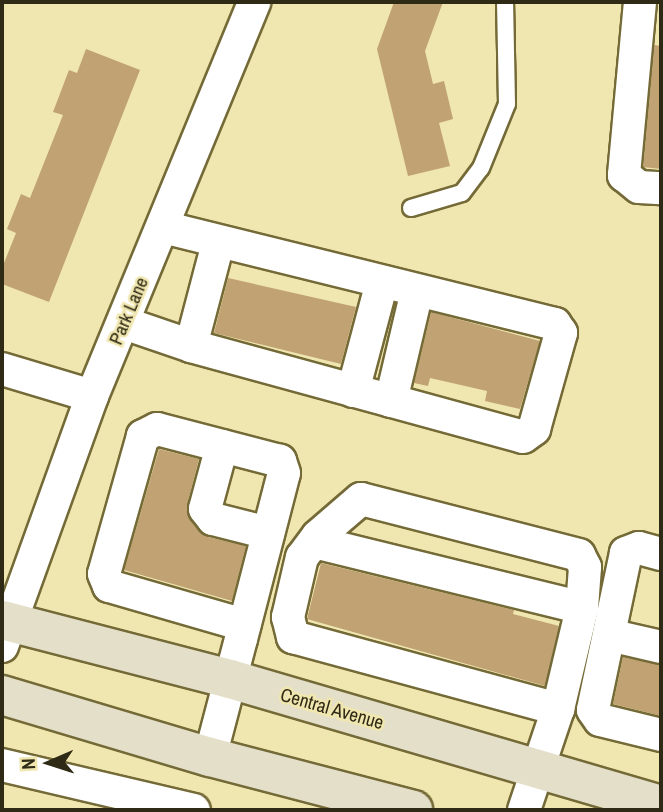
<!DOCTYPE html>
<html>
<head>
<meta charset="utf-8">
<style>
  body { margin:0 }
  #map { position:relative; width:663px; height:812px; overflow:hidden; background:#f0e6af; font-family:"Archivo Narrow",sans-serif }
  div>[style] { position:absolute }
  [style*='--x'] { left:calc(var(--x)*1px); top:calc(var(--y)*1px); width:calc(var(--w)*1px); rotate:calc(var(--a)*1deg) }
  .building>* { inset:0; background:#c0a273 }
  .roads { filter:drop-shadow(2px 0 #746a37) drop-shadow(-2px 0 #746a37) drop-shadow(0 2px #746a37) drop-shadow(0 -2px #746a37) }
  .service>* { height:16px; margin:-8px; padding:0 8px; transform-origin:8px; border-radius:8px; background:#fff }
  .minor>* { height:32px; margin:-16px; padding:0 16px; transform-origin:16px; border-radius:16px; background:#fff }
  .secondary>* { height:38px; margin:-19px; padding:0 19px; transform-origin:19px; border-radius:19px; background:#e3dfc9 }
  span { translate:-50% -50%; white-space:nowrap; text-align:center; line-height:1.15; -webkit-text-stroke:5px #f0e6af; paint-order:stroke }
  .street-label { font-size:19px; color:#2e2a15 }
  .frame { position:absolute; inset:0; border:4px solid #2e2a15; pointer-events:none }
  .north { position:absolute; left:14px; top:728px; width:70px; height:70px; -webkit-text-stroke:5px #f0e6af; paint-order:stroke; rotate:267deg; font-size:19px; font-weight:700; line-height:28px; text-align:center; color:#2e2a15 }
  .north::after { content:''; display:block; margin:auto; width:24px; height:32px; background:#2e2a15; clip-path:polygon(50% 0,100% 100%,50% 72%,0 100%) }
</style>
</head>
<body>
<div id="map">
  <div class="building">
    <div style="clip-path:polygon(394px 2px,443px 2px,425px 51px,433px 84px,444px 81px,453px 119px,439px 123px,450px 166px,408px 176px,377px 49px)"></div>
    <div style="clip-path:polygon(654px 45px,661px 46px,661px 169px,643px 167px)"></div>
    <div style="clip-path:polygon(86px 49px,140px 70px,49px 302px,2px 284px,2px 268px,16px 233px,7px 229px,21px 194px,30px 198px,63px 115px,53px 112px,69px 70px,77px 73px)"></div>
    <div style="clip-path:polygon(228px 278px,356px 307px,341px 364px,214px 333px)"></div>
    <div style="clip-path:polygon(431px 312px,540px 341px,520px 409px,485px 401px,487px 391px,430px 378px,428px 386px,414px 383px)"></div>
    <div style="clip-path:polygon(159px 449px,199px 459px,187px 505px,193px 524px,208px 537px,246px 546px,232px 601px,124px 570px)"></div>
    <div style="clip-path:polygon(321px 563px,514px 610px,513px 614px,559px 626px,545px 686px,307px 619px)"></div>
    <div style="clip-path:polygon(623px 657px,661px 665px,661px 716px,613px 704px)"></div>
  </div>
  <div class="roads">
    <div class="service">
      <div style="--x:411;--y:208;--w:53;--a:-16.4"></div>
      <div style="--x:462;--y:193;--w:31;--a:-53"></div>
      <div style="--x:481;--y:168;--w:69;--a:-67.9"></div>
      <div style="--x:507;--y:104;--w:102;--a:-91.1"></div>
    </div>
    <div class="minor">
      <div style="--x:640;--y:2;--w:174;--a:95.3"></div>
      <div style="--x:624;--y:175;--w:19;--a:39"></div>
      <div style="--x:639;--y:187;--w:22;--a:3"></div>
      <div style="--x:124;--y:323;--w:71;--a:18.9"></div>
      <div style="--x:191;--y:346;--w:344;--a:15.3"></div>
      <div style="--x:523;--y:437;--w:14;--a:-36"></div>
      <div style="--x:534;--y:429;--w:100;--a:-74.3"></div>
      <div style="--x:561;--y:333;--w:11;--a:-124"></div>
      <div style="--x:555;--y:324;--w:403;--a:-166.1"></div>
      <div style="--x:191;--y:346;--w:106;--a:-75.3"></div>
      <div style="--x:2;--y:369;--w:94;--a:16.7"></div>
      <div style="--x:353;--y:391;--w:113;--a:-75.1"></div>
      <div style="--x:391;--y:401;--w:113;--a:-76.7"></div>
      <div style="--x:222;--y:446;--w:65;--a:105.1"></div>
      <div style="--x:205;--y:509;--w:13;--a:51"></div>
      <div style="--x:213;--y:519;--w:57;--a:14.3"></div>
      <div style="--x:314;--y:542;--w:276;--a:13.8"></div>
      <div style="--x:661;--y:554;--w:23;--a:-165"></div>
      <div style="--x:639;--y:548;--w:14;--a:159"></div>
      <div style="--x:626;--y:553;--w:160;--a:101.9"></div>
      <div style="--x:593;--y:710;--w:12;--a:55"></div>
      <div style="--x:600;--y:720;--w:63;--a:13.8"></div>
      <div style="--x:609;--y:635;--w:53;--a:13"></div>
      <div style="--x:2;--y:646;--w:266;--a:-70.2"></div>
      <div style="--x:92;--y:396;--w:426;--a:-67.6"></div>
      <div style="--x:210;--y:757;--w:122;--a:-75.3"></div>
      <div style="--x:241;--y:639;--w:171;--a:-75.5"></div>
      <div style="--x:284;--y:473;--w:13;--a:-108"></div>
      <div style="--x:280;--y:461;--w:127;--a:-165.4"></div>
      <div style="--x:157;--y:429;--w:16;--a:153"></div>
      <div style="--x:143;--y:436;--w:143;--a:105.8"></div>
      <div style="--x:104;--y:574;--w:13;--a:67"></div>
      <div style="--x:109;--y:586;--w:141;--a:16.1"></div>
      <div style="--x:2;--y:765;--w:197;--a:13.2"></div>
      <div style="--x:524;--y:810;--w:107;--a:-71.4"></div>
      <div style="--x:558;--y:709;--w:104;--a:-76.6"></div>
      <div style="--x:582;--y:608;--w:41;--a:-85.8"></div>
      <div style="--x:585;--y:567;--w:13;--a:-117"></div>
      <div style="--x:579;--y:555;--w:225;--a:-165.6"></div>
      <div style="--x:361;--y:499;--w:57;--a:139.3"></div>
      <div style="--x:318;--y:536;--w:26;--a:127"></div>
      <div style="--x:302;--y:557;--w:62;--a:103.1"></div>
      <div style="--x:288;--y:617;--w:21;--a:76"></div>
      <div style="--x:293;--y:637;--w:275;--a:15.2"></div>
    </div>
    <div class="secondary">
      <div style="--x:2;--y:620;--w:236;--a:14.5"></div>
      <div style="--x:230;--y:679;--w:449;--a:16.3"></div>
      <div style="--x:2;--y:695;--w:217;--a:16.6"></div>
      <div style="--x:210;--y:757;--w:210;--a:14.6"></div>
    </div>
  </div>
  <div class="street-label">
    <span style="left:129px;top:311px;rotate:-67deg">Park Lane</span>
    <span style="left:332px;top:709px;rotate:16deg">Central Avenue</span>
  </div>
  <div class="frame"></div>
  <div class="north">N</div>
</div>
</body>
</html>
